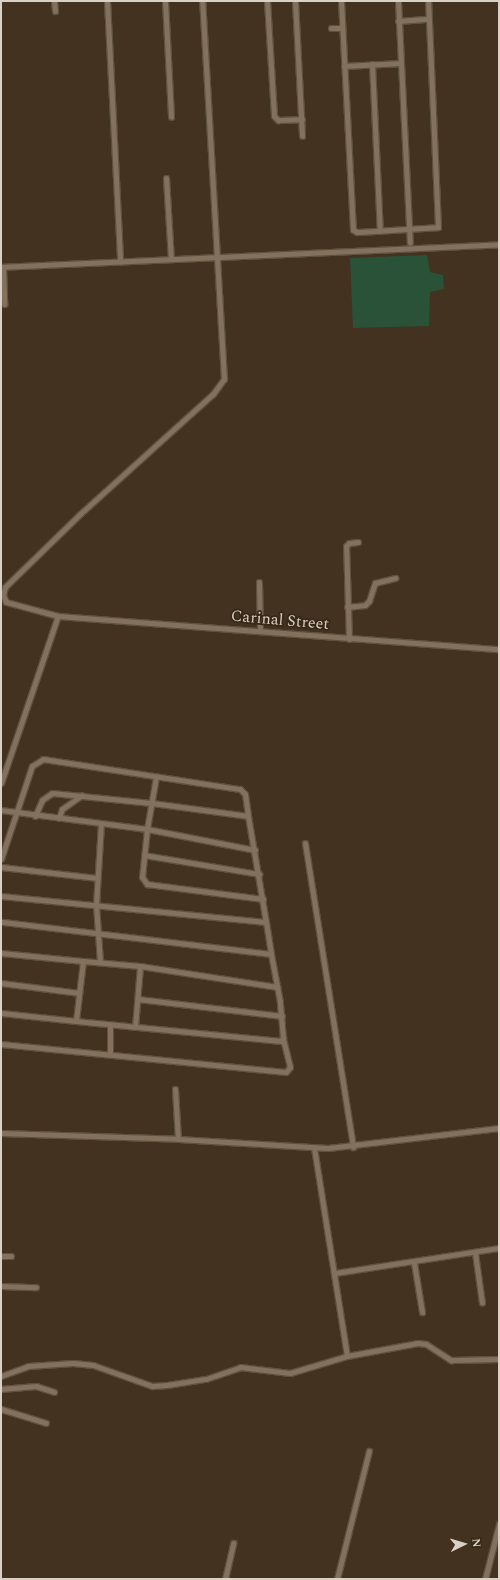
<!DOCTYPE html>
<html>
<head>
<meta charset="utf-8">
<style>
  body { margin:0 }
  #map { position:relative; width:500px; height:1580px; overflow:hidden; background:#42321f; font-family:Spectral,serif }
  div>[style] { position:absolute }
  [style*='--x'] { left:calc(var(--x)*1px); top:calc(var(--y)*1px); width:calc(var(--w)*1px); rotate:calc(var(--a)*1deg) }
  .green>* { inset:0; background:#2a5238 }
  .roads { filter:drop-shadow(1px 0 #5d5140) drop-shadow(-1px 0 #5d5140) drop-shadow(0 1px #5d5140) drop-shadow(0 -1px #5d5140) }
  .street>* { height:5px; margin:-2.5px; padding:0 2.5px; transform-origin:2.5px; border-radius:2.5px; background:#83715d }
  span { translate:-50% -50%; white-space:nowrap; text-align:center; line-height:1.15; -webkit-text-stroke:3.5px #382816; paint-order:stroke }
  .street-label { font-size:16px; color:#dad0c5 }
  .frame { position:absolute; inset:0; border:2px solid #dad0c5; pointer-events:none }
  .north { position:absolute; left:444px; top:1524px; width:40px; height:40px; -webkit-text-stroke:3px #382816; paint-order:stroke; rotate:85deg; font-size:11px; font-weight:700; line-height:16px; text-align:center; color:#dad0c5 }
  .north::after { content:''; display:block; margin:auto; width:14px; height:18px; background:#dad0c5; clip-path:polygon(50% 0,100% 100%,50% 72%,0 100%) }
</style>
</head>
<body>
<div id="map">
  <div class="green">
    <div style="clip-path:polygon(427px 255px,430px 272px,443px 275px,444px 289px,430px 292px,429px 326px,353px 328px,350px 258px)"></div>
  </div>
  <div class="roads">
    <div class="street">
      <div style="--x:54;--y:1;--w:10;--a:84"></div>
      <div style="--x:107;--y:1;--w:261;--a:87.1"></div>
      <div style="--x:165;--y:1;--w:116;--a:87"></div>
      <div style="--x:267;--y:1;--w:115;--a:86.5"></div>
      <div style="--x:274;--y:116;--w:6;--a:45"></div>
      <div style="--x:278;--y:120;--w:24;--a:-2"></div>
      <div style="--x:295;--y:1;--w:135;--a:87"></div>
      <div style="--x:341;--y:1;--w:229;--a:87"></div>
      <div style="--x:353;--y:230;--w:4;--a:27"></div>
      <div style="--x:357;--y:232;--w:81;--a:-3.5"></div>
      <div style="--x:438;--y:227;--w:226;--a:-92.5"></div>
      <div style="--x:398;--y:1;--w:242;--a:87.2"></div>
      <div style="--x:398;--y:21;--w:31;--a:-4"></div>
      <div style="--x:331;--y:28;--w:11;--a:0"></div>
      <div style="--x:372;--y:64;--w:167;--a:87.3"></div>
      <div style="--x:344;--y:66;--w:57;--a:-3"></div>
      <div style="--x:166;--y:178;--w:81;--a:86.5"></div>
      <div style="--x:1;--y:267;--w:499;--a:-2.6"></div>
      <div style="--x:3;--y:267;--w:37;--a:88"></div>
      <div style="--x:259;--y:582;--w:49;--a:88.8"></div>
      <div style="--x:347;--y:607;--w:18;--a:-6"></div>
      <div style="--x:365;--y:605;--w:6;--a:-45"></div>
      <div style="--x:369;--y:601;--w:19;--a:-72"></div>
      <div style="--x:375;--y:583;--w:21;--a:-14"></div>
      <div style="--x:58;--y:616;--w:442;--a:4.3"></div>
      <div style="--x:349;--y:639;--w:93;--a:-91.8"></div>
      <div style="--x:346;--y:546;--w:4;--a:-45"></div>
      <div style="--x:349;--y:543;--w:9;--a:-6"></div>
      <div style="--x:1;--y:783;--w:176;--a:-71.2"></div>
      <div style="--x:58;--y:616;--w:54;--a:-164.9"></div>
      <div style="--x:6;--y:602;--w:8;--a:-113"></div>
      <div style="--x:3;--y:595;--w:8;--a:-76"></div>
      <div style="--x:5;--y:587;--w:105;--a:-44.2"></div>
      <div style="--x:80;--y:514;--w:179;--a:-42.1"></div>
      <div style="--x:213;--y:394;--w:19;--a:-54"></div>
      <div style="--x:224;--y:379;--w:379;--a:-93.3"></div>
      <div style="--x:1;--y:810;--w:147;--a:7.4"></div>
      <div style="--x:147;--y:829;--w:53;--a:-80.2"></div>
      <div style="--x:35;--y:816;--w:17;--a:-66"></div>
      <div style="--x:42;--y:800;--w:12;--a:-35"></div>
      <div style="--x:52;--y:793;--w:100;--a:5.7"></div>
      <div style="--x:152;--y:803;--w:97;--a:7.7"></div>
      <div style="--x:248;--y:816;--w:108;--a:80.4"></div>
      <div style="--x:59;--y:818;--w:9;--a:-72"></div>
      <div style="--x:62;--y:809;--w:24;--a:-35"></div>
      <div style="--x:305;--y:843;--w:308;--a:81"></div>
      <div style="--x:255;--y:850;--w:110;--a:-169"></div>
      <div style="--x:147;--y:829;--w:48;--a:95.9"></div>
      <div style="--x:142;--y:877;--w:9;--a:54"></div>
      <div style="--x:147;--y:884;--w:117;--a:7.4"></div>
      <div style="--x:144;--y:855;--w:117;--a:9.4"></div>
      <div style="--x:1;--y:859;--w:98;--a:-71.6"></div>
      <div style="--x:32;--y:766;--w:13;--a:-32"></div>
      <div style="--x:43;--y:759;--w:199;--a:8.7"></div>
      <div style="--x:240;--y:789;--w:7;--a:45"></div>
      <div style="--x:245;--y:794;--w:22;--a:82"></div>
      <div style="--x:1;--y:867;--w:97;--a:6.5"></div>
      <div style="--x:1;--y:896;--w:266;--a:5.6"></div>
      <div style="--x:266;--y:922;--w:32;--a:81"></div>
      <div style="--x:271;--y:954;--w:272;--a:-173.2"></div>
      <div style="--x:1;--y:953;--w:82;--a:5.6"></div>
      <div style="--x:83;--y:961;--w:60;--a:96.7"></div>
      <div style="--x:76;--y:1021;--w:75;--a:-173.9"></div>
      <div style="--x:83;--y:961;--w:57;--a:5"></div>
      <div style="--x:140;--y:966;--w:139;--a:8.7"></div>
      <div style="--x:100;--y:962;--w:57;--a:-94"></div>
      <div style="--x:96;--y:905;--w:81;--a:-86.5"></div>
      <div style="--x:1;--y:983;--w:79;--a:7.3"></div>
      <div style="--x:138;--y:999;--w:145;--a:6.7"></div>
      <div style="--x:76;--y:1021;--w:206;--a:5.6"></div>
      <div style="--x:281;--y:1041;--w:4;--a:-56"></div>
      <div style="--x:283;--y:1038;--w:36;--a:-95"></div>
      <div style="--x:280;--y:1002;--w:49;--a:-100.6"></div>
      <div style="--x:135;--y:1027;--w:61;--a:-85.3"></div>
      <div style="--x:1;--y:1044;--w:286;--a:5.6"></div>
      <div style="--x:286;--y:1072;--w:6;--a:-51"></div>
      <div style="--x:290;--y:1067;--w:30;--a:-104"></div>
      <div style="--x:110;--y:1053;--w:28;--a:-90"></div>
      <div style="--x:175;--y:1089;--w:50;--a:86.6"></div>
      <div style="--x:1;--y:1133;--w:177;--a:1.9"></div>
      <div style="--x:178;--y:1139;--w:150;--a:3.4"></div>
      <div style="--x:328;--y:1148;--w:172;--a:-6.7"></div>
      <div style="--x:475;--y:1253;--w:50;--a:82"></div>
      <div style="--x:1;--y:1256;--w:10;--a:0"></div>
      <div style="--x:414;--y:1263;--w:50;--a:80.7"></div>
      <div style="--x:335;--y:1273;--w:166;--a:-8.7"></div>
      <div style="--x:1;--y:1286;--w:35;--a:2"></div>
      <div style="--x:347;--y:1356;--w:72;--a:-10.4"></div>
      <div style="--x:418;--y:1343;--w:8;--a:7"></div>
      <div style="--x:426;--y:1344;--w:30;--a:33"></div>
      <div style="--x:451;--y:1360;--w:48;--a:-1.2"></div>
      <div style="--x:1;--y:1376;--w:29;--a:-20"></div>
      <div style="--x:28;--y:1366;--w:45;--a:-3.8"></div>
      <div style="--x:73;--y:1363;--w:20;--a:6"></div>
      <div style="--x:93;--y:1365;--w:63;--a:19.6"></div>
      <div style="--x:152;--y:1386;--w:15;--a:-4"></div>
      <div style="--x:167;--y:1385;--w:39;--a:-9"></div>
      <div style="--x:206;--y:1379;--w:36;--a:-19"></div>
      <div style="--x:240;--y:1367;--w:50;--a:6.8"></div>
      <div style="--x:290;--y:1373;--w:59;--a:-16.6"></div>
      <div style="--x:347;--y:1356;--w:211;--a:-99"></div>
      <div style="--x:1;--y:1389;--w:35;--a:-5"></div>
      <div style="--x:36;--y:1386;--w:19;--a:18"></div>
      <div style="--x:1;--y:1409;--w:47;--a:17.3"></div>
      <div style="--x:225;--y:1579;--w:37;--a:-77"></div>
      <div style="--x:337;--y:1579;--w:132;--a:-76"></div>
      <div style="--x:485;--y:1579;--w:57;--a:-75.7"></div>
    </div>
  </div>
  <div class="street-label">
    <span style="left:280px;top:620px;rotate:5deg">Carinal Street</span>
  </div>
  <div class="frame"></div>
  <div class="north">N</div>
</div>
</body>
</html>
